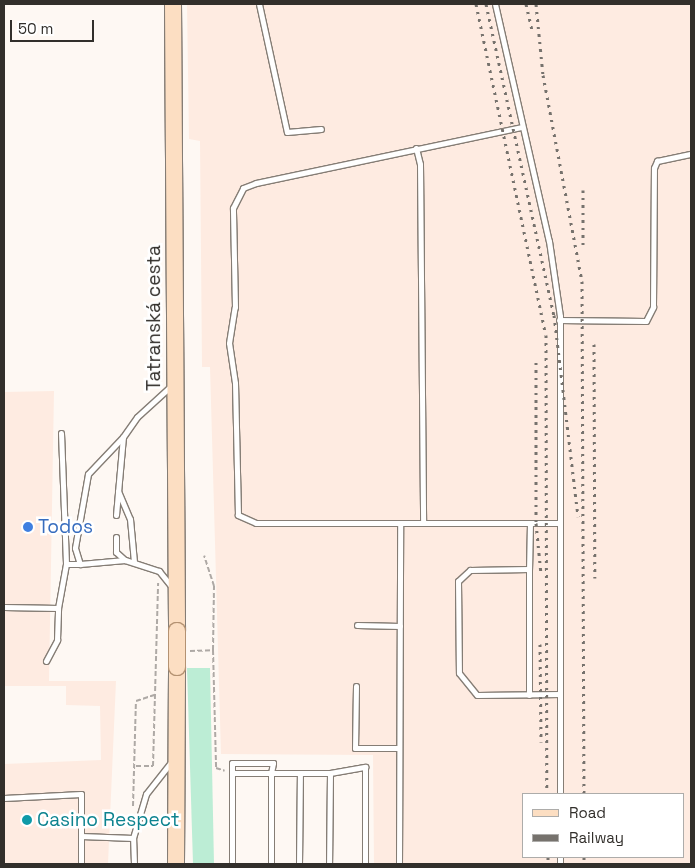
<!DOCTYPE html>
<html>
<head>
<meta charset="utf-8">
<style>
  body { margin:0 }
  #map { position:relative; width:695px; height:868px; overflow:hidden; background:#fef8f3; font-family:"Space Grotesk",sans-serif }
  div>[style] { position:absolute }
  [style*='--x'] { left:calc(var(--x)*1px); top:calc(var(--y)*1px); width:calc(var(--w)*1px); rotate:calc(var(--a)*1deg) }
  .industrial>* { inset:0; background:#feebe1 }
  .green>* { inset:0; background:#bcedd5 }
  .path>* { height:2px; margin-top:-1px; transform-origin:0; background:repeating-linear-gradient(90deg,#aea9a5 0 5px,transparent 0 7.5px) }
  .roads { filter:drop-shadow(1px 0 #857d75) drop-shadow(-1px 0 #857d75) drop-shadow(0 1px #857d75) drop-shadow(0 -1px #857d75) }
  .lane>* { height:5px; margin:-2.5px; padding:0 2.5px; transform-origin:2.5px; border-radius:2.5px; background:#fff }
  .primary>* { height:16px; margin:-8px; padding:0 8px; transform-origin:8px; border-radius:8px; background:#fcdec2 }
  .rail>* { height:3px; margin-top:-1.5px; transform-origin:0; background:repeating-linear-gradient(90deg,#76726d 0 2.5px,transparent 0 7.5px) }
  .bridges { filter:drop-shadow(1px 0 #b49272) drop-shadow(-1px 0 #b49272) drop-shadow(0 1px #b49272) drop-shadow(0 -1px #b49272) }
  .primary-bridge>* { height:16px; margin:-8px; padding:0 8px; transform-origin:8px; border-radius:8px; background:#fcdec2 }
  .dots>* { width:14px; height:14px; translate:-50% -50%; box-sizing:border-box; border:2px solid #fff; border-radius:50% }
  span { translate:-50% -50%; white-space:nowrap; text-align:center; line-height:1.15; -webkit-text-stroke:5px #fff; paint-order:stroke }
  .street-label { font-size:19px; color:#322f2b }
  .shop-label { font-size:19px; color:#366cbe }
  .left { translate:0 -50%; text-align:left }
  .culture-label { font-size:19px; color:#0d838f }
  .frame { position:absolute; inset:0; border:5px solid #322f2b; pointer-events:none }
  .legend { position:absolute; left:522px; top:793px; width:162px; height:65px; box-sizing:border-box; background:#fff; border:1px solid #adacaa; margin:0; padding:6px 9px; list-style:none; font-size:15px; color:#322f2b }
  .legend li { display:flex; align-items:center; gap:10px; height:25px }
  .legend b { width:25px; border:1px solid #adacaa }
  .scale { position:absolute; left:10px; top:20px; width:84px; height:22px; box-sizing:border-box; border:2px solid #322f2b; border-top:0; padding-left:6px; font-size:15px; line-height:18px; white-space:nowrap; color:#322f2b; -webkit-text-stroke:4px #fff; paint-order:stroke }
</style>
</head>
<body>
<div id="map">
  <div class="industrial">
    <div style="clip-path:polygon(evenodd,187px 4px,691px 4px,691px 864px,374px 864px,373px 755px,221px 754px,210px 367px,202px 367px,200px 141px,189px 139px,187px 4px,524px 794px,684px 794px,684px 857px,524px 857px,524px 794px)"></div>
    <div style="clip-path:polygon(54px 391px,49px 681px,116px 681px,108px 864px,4px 864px,4px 764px,101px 760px,100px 706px,66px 705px,66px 686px,4px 686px,4px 392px)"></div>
  </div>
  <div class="green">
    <div style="clip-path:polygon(187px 668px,210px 668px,214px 864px,193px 864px)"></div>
  </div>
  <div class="path">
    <div style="--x:213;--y:650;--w:118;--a:88.5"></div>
    <div style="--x:216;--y:768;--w:9;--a:18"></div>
    <div style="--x:190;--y:651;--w:23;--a:-2"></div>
    <div style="--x:213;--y:650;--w:64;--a:-89.1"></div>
    <div style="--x:214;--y:586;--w:32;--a:-108"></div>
    <div style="--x:136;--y:766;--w:17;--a:0"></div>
    <div style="--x:153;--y:766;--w:183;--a:-88.4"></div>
    <div style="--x:133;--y:806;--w:105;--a:-88.4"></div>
    <div style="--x:136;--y:701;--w:20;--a:-18"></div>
  </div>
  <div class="roads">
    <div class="lane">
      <div style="--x:259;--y:4;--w:131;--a:77.7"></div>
      <div style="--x:287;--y:132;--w:34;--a:-5"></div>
      <div style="--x:495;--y:4;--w:243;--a:77.2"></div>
      <div style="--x:549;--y:241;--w:76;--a:81.7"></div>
      <div style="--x:560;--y:316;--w:478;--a:90"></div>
      <div style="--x:416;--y:148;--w:16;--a:76"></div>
      <div style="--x:420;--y:164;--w:358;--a:89.5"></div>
      <div style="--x:559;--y:320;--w:87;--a:0.7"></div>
      <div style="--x:646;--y:321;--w:16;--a:-63"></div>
      <div style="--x:653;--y:307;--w:139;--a:-89.6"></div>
      <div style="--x:654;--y:168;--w:8;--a:-67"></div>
      <div style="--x:657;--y:161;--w:35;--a:-12"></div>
      <div style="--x:61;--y:433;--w:131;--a:87.8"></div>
      <div style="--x:66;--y:564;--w:14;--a:0"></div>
      <div style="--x:123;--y:437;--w:51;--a:133.4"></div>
      <div style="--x:88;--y:474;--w:75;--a:100"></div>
      <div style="--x:75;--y:548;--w:17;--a:73"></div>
      <div style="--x:80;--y:564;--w:45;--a:-5.1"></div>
      <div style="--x:118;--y:491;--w:30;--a:67"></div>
      <div style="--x:130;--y:519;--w:43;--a:84.7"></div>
      <div style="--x:116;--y:515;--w:78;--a:-84.9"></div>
      <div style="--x:123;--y:437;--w:24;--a:-55"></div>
      <div style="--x:137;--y:417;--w:47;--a:-42.4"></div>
      <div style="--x:400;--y:523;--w:144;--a:180"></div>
      <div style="--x:256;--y:523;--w:20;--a:-156"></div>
      <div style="--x:238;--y:515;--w:132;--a:-91.3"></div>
      <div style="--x:235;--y:383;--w:40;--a:-98.5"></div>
      <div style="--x:229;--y:343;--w:36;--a:-81"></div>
      <div style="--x:235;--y:307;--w:99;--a:-91.2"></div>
      <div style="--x:233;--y:208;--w:22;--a:-63"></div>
      <div style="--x:243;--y:188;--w:14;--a:-21"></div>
      <div style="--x:256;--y:183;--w:272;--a:-11.9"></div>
      <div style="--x:530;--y:523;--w:46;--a:91.2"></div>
      <div style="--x:529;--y:569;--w:59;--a:179"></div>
      <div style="--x:470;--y:570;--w:16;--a:137"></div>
      <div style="--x:458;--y:581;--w:92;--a:89.4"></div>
      <div style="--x:459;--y:673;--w:28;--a:51"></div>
      <div style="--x:477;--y:695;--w:83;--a:-0.7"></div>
      <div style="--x:116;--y:537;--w:15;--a:90"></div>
      <div style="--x:116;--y:552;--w:12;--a:42"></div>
      <div style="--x:125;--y:560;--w:36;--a:18"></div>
      <div style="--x:159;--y:571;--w:22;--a:51"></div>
      <div style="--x:4;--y:607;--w:54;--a:1.1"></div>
      <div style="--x:58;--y:608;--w:45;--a:-79.7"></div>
      <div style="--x:357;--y:625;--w:43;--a:1.3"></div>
      <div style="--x:46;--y:661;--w:24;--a:-62"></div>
      <div style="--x:57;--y:640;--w:32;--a:-88"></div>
      <div style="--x:356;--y:686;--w:62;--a:90.9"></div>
      <div style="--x:355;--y:748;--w:44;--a:0"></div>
      <div style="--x:529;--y:695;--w:126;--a:-90"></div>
      <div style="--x:232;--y:773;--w:39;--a:0"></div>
      <div style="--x:271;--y:773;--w:91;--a:90"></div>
      <div style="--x:330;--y:773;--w:36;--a:-10"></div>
      <div style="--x:365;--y:767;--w:97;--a:90"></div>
      <div style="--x:4;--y:798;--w:77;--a:-3"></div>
      <div style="--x:81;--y:794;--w:70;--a:90"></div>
      <div style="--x:81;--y:836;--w:52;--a:2.2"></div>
      <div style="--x:560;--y:857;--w:7;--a:90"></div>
      <div style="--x:134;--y:864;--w:26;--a:-92"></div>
      <div style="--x:133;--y:838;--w:46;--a:-73.5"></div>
      <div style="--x:146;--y:794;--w:42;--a:-51.8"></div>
      <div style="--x:232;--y:864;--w:101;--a:-90"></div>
      <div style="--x:232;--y:763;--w:41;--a:0"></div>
      <div style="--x:273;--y:763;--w:10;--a:101"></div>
      <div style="--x:271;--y:773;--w:59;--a:0"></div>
      <div style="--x:330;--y:773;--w:91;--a:90.6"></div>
      <div style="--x:299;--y:864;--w:91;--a:-89.4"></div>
      <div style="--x:399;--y:864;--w:341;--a:-89.8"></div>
      <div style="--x:400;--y:523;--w:160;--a:0"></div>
    </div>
    <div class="primary">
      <div style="--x:173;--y:4;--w:627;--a:89.63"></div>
      <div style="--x:176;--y:864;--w:197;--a:-89.7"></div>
    </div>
  </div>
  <div class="rail">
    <div style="--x:476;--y:4;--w:338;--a:78.1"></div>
    <div style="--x:546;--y:335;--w:459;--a:89.9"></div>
    <div style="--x:486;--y:4;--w:318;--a:77.7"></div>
    <div style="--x:554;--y:315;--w:203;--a:83.2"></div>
    <div style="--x:526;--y:4;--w:28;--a:77"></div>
    <div style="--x:536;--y:4;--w:71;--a:84.4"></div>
    <div style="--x:543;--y:75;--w:210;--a:79.3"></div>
    <div style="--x:582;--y:281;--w:513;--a:89.78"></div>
    <div style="--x:583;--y:190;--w:55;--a:90"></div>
    <div style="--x:594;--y:344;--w:234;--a:89.8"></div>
    <div style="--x:536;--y:362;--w:161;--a:90"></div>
    <div style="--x:536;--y:523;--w:51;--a:84.4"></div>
    <div style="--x:540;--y:644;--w:98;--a:89.4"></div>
    <div style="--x:548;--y:857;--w:7;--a:90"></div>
    <div style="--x:584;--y:857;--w:7;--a:90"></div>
  </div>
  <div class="bridges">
    <div class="primary-bridge">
      <div style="--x:177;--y:667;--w:36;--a:-90"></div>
    </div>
  </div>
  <div class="dots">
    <div style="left:28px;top:527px;background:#3f7fe0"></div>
    <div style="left:27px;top:820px;background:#0f9aa8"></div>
  </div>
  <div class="street-label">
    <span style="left:154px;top:318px;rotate:-90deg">Tatranská cesta</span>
  </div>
  <div class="shop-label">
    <span class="left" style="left:38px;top:527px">Todos</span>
  </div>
  <div class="culture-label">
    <span class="left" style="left:37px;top:820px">Casino Respect</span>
  </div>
  <div class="frame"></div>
  <ul class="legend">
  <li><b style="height:6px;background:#fcdec2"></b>Road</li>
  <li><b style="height:6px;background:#76726d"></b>Railway</li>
  </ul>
  <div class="scale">50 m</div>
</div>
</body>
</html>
